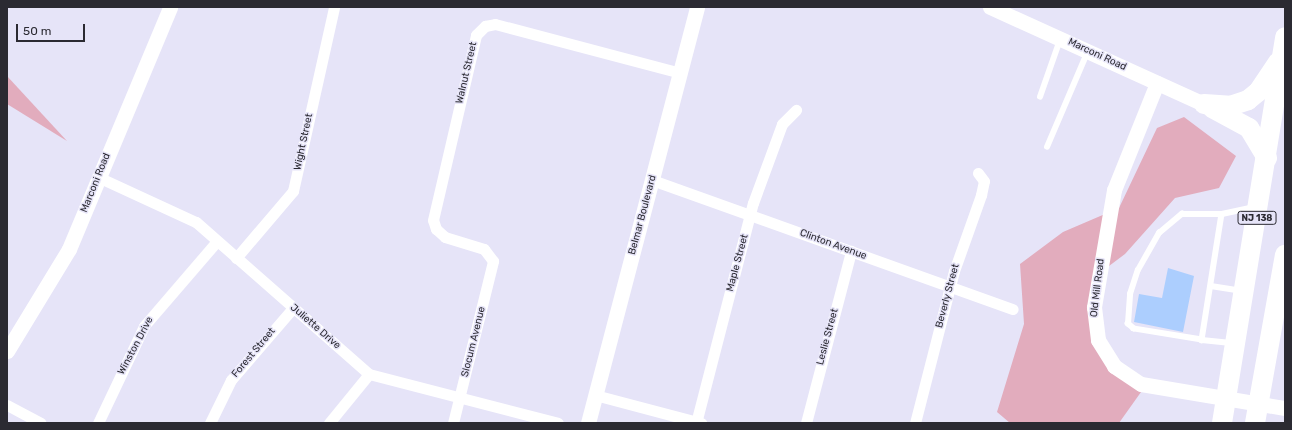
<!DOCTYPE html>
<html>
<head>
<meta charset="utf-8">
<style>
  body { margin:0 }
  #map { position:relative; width:1292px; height:430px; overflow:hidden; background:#e6e4f8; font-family:Rubik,sans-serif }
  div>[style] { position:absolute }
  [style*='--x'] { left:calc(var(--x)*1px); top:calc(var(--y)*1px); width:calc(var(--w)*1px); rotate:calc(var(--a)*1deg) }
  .green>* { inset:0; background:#e2acbd }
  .building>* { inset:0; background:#accefe }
  .lane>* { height:5.5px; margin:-2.75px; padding:0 2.75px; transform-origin:2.75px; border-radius:2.75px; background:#fff }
  .street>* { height:11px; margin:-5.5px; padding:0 5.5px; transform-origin:5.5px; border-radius:5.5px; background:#fff }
  .secondary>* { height:15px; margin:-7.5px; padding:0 7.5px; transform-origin:7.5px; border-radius:7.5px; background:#fff }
  .highway>* { height:20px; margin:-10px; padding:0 10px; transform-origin:10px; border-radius:10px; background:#fff }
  span { translate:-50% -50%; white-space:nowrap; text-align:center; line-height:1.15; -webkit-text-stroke:3px #e6e4f8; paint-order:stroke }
  .shield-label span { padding:1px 3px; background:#e6e4f8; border:1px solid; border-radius:3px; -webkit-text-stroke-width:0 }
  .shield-label { font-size:9px; color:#2b2a32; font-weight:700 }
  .street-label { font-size:10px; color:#2b2a32 }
  .frame { position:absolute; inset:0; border:8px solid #2b2a32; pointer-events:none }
  .scale { position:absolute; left:16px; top:24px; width:69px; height:18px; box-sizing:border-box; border:2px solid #2b2a32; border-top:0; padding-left:5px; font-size:12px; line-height:14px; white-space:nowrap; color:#2b2a32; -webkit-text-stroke:3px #e6e4f8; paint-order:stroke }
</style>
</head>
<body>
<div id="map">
  <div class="green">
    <div style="clip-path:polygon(7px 76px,67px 141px,7px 104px)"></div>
    <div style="clip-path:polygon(1184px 117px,1236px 156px,1219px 188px,1175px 198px,1125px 254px,1105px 269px,1098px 343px,1146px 385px,1119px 423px,1010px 423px,997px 412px,1024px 324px,1020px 264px,1063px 232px,1119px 208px,1157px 128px)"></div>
  </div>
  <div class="building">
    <div style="clip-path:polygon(1168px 268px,1194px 276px,1183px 332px,1134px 322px,1139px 294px,1162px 298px)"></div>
  </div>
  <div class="lane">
    <div style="--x:1040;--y:97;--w:60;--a:-70.7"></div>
    <div style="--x:1047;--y:147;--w:104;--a:-66.9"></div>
    <div style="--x:1222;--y:214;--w:128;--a:99"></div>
    <div style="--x:1202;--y:340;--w:69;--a:-170.8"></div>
    <div style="--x:1134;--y:329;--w:8;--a:-140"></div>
    <div style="--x:1128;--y:324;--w:30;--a:-86"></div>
    <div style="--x:1130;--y:294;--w:25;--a:-72"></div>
    <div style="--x:1138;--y:270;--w:43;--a:-60.4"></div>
    <div style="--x:1159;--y:233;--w:30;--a:-40"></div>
    <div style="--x:1182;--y:214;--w:40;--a:0"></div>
    <div style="--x:1222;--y:214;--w:33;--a:-12"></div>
    <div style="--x:1211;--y:286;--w:30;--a:9"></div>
    <div style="--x:1202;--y:340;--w:29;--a:6"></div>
  </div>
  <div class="street">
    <div style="--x:98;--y:177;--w:108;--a:24.7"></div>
    <div style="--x:196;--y:222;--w:230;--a:41.3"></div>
    <div style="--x:369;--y:374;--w:195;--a:14.5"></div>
    <div style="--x:652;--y:180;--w:383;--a:19.7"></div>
    <div style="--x:236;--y:258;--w:88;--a:-49.6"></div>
    <div style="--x:293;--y:191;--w:189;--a:-77.4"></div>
    <div style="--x:595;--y:395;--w:110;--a:14.8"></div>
    <div style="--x:7;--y:405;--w:38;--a:28"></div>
    <div style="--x:98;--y:423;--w:107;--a:-64.6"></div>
    <div style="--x:144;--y:326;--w:112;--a:-49.3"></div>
    <div style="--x:210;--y:423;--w:48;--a:-64"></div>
    <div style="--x:231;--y:380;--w:95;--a:-49.3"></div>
    <div style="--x:329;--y:423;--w:63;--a:-50.8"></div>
    <div style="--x:453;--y:423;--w:167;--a:-76.1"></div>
    <div style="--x:493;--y:261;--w:15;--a:-127"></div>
    <div style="--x:484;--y:249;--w:41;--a:-162.9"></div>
    <div style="--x:445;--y:237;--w:12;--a:-138"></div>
    <div style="--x:436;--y:229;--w:9;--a:-108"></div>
    <div style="--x:433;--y:220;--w:190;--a:-76.9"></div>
    <div style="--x:476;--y:35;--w:13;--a:-45"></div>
    <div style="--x:485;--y:26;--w:10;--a:-11"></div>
    <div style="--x:495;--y:24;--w:191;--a:14.8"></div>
    <div style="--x:696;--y:423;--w:227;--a:-75.5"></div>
    <div style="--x:753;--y:203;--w:84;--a:-69.8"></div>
    <div style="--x:782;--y:124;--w:20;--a:-45"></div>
    <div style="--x:806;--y:423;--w:178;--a:-75.3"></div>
    <div style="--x:915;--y:423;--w:157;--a:-75.6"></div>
    <div style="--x:954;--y:271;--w:81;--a:-70.4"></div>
    <div style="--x:981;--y:195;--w:14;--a:-78"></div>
    <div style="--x:984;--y:181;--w:10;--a:-127"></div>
  </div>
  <div class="secondary">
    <div style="--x:990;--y:7;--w:235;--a:24.4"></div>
    <div style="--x:1157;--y:83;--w:115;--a:111.9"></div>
    <div style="--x:1114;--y:190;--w:119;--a:99.7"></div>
    <div style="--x:1094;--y:307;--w:33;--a:83"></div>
    <div style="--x:1098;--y:340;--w:31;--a:58"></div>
    <div style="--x:1114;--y:366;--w:32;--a:34"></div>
    <div style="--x:1141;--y:384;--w:146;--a:9.5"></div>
    <div style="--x:7;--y:351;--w:119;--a:-58.7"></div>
    <div style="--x:69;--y:249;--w:262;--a:-67.3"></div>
    <div style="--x:588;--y:423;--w:430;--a:-75.3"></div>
  </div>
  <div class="highway">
    <div style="--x:1204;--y:104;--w:26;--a:4"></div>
    <div style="--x:1230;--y:106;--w:19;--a:-18"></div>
    <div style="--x:1248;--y:100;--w:13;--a:-39"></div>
    <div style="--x:1258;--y:92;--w:36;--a:-56"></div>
    <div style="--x:1212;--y:108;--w:42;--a:28.4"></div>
    <div style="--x:1249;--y:128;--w:35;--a:59"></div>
    <div style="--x:1222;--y:423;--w:391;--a:-80.7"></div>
    <div style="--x:1255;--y:423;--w:171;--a:-79.9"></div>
  </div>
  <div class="shield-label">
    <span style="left:1257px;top:218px">NJ 138</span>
  </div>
  <div class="street-label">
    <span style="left:1097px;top:55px;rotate:25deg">Marconi Road</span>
    <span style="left:467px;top:73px;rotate:-77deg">Walnut Street</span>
    <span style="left:304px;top:142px;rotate:-78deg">Wight Street</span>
    <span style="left:96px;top:183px;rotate:-68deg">Marconi Road</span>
    <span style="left:643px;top:215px;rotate:-75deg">Belmar Boulevard</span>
    <span style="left:833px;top:245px;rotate:20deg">Clinton Avenue</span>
    <span style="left:738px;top:263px;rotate:-75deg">Maple Street</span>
    <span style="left:1098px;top:288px;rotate:-83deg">Old Mill Road</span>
    <span style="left:948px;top:296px;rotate:-75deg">Beverly Street</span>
    <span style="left:315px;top:327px;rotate:41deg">Juliette Drive</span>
    <span style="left:828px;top:337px;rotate:-75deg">Leslie Street</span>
    <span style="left:474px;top:342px;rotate:-76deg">Slocum Avenue</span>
    <span style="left:136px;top:346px;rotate:-62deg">Winston Drive</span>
    <span style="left:254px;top:353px;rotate:-50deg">Forest Street</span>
  </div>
  <div class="frame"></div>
  <div class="scale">50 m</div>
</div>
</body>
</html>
